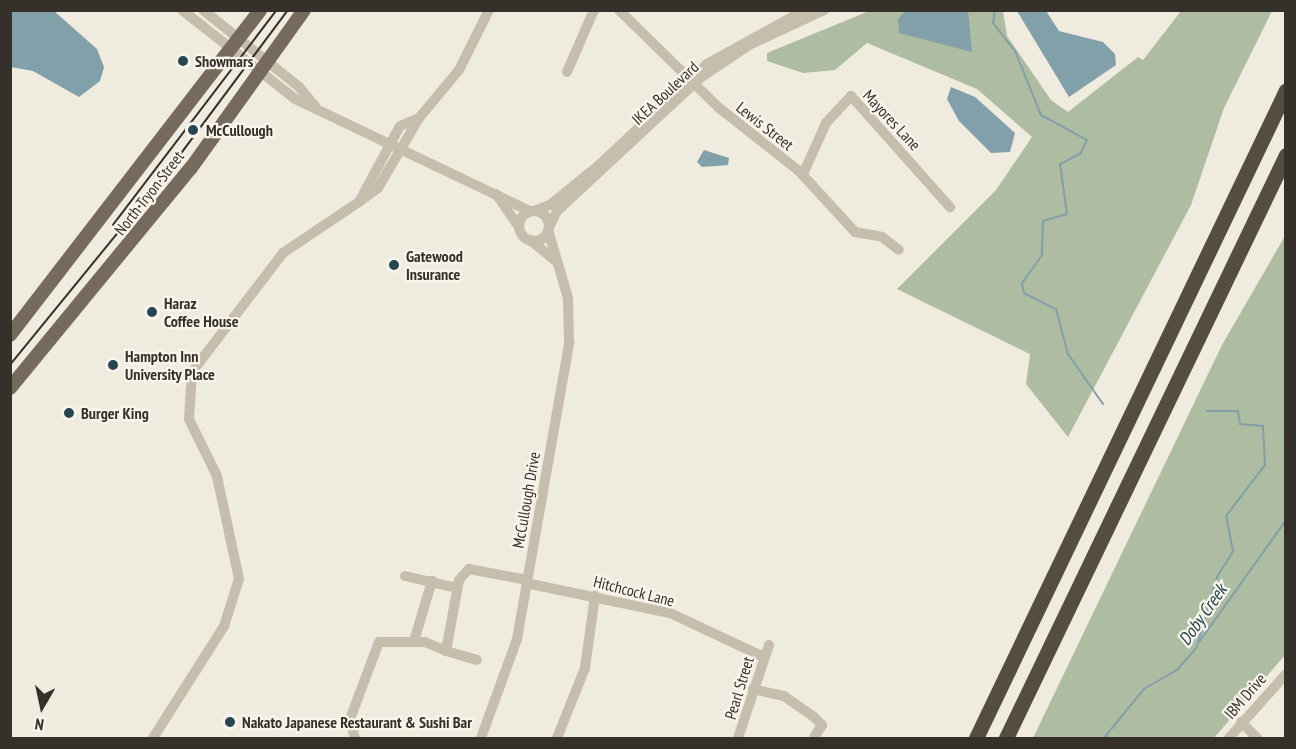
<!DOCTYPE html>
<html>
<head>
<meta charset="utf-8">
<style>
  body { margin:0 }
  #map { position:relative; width:1296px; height:749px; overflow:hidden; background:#f0ebdf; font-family:"PT Sans Narrow",sans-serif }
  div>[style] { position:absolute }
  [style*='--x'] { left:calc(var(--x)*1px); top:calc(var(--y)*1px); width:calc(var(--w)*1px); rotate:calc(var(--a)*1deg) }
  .green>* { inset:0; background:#aebda1 }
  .water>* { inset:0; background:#81a0a9 }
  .stream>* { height:2px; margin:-1px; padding:0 1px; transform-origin:1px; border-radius:1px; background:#81a0a9 }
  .minor>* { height:10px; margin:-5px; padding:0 5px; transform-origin:5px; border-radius:5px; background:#c6bdac }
  .minor>.ring { margin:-5px; padding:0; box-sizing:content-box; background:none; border:10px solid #c6bdac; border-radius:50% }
  .major>* { height:14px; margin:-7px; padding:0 7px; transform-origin:7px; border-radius:7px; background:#766a5d }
  .highway>* { height:15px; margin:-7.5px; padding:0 7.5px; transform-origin:7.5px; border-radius:7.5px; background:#554c42 }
  .tram>* { height:1.5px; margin:-0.75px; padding:0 0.75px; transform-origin:0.75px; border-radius:0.75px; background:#36302a }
  .dots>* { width:16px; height:16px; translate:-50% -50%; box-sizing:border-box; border:3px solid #f8f4eb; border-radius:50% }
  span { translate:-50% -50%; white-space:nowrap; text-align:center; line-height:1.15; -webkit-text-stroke:4.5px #f8f4eb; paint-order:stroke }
  .poi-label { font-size:16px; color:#36302a; font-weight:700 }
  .left { translate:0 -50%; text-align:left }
  .street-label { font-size:16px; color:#36302a }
  .water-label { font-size:18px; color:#254652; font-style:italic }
  .frame { position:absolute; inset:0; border:12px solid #36302a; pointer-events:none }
  .north { position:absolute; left:12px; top:677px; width:60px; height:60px; -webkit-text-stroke:4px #f8f4eb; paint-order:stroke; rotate:189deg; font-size:16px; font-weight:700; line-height:24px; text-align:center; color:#36302a }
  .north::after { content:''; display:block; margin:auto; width:21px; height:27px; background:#36302a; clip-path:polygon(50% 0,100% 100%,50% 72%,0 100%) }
</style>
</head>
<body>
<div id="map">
  <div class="green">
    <div style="clip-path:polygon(869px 11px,1003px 11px,1007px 36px,1051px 100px,1068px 112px,1138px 57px,1143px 60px,1181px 11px,1272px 11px,1224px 108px,1191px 205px,1068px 437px,1026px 384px,1030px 354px,897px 289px,996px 190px,1032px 137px,977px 89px,867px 43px,835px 70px,803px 73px,767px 61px,767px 53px)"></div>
    <div style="clip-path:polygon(1285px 236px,1285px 655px,1214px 738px,1033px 738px,1222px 345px)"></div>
  </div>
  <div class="water">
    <div style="clip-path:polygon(10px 11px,54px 11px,97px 49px,104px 67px,100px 81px,79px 97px,33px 71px,11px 67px)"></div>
    <div style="clip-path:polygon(905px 11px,968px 11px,972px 52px,899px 33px,898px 19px)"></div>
    <div style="clip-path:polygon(1017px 11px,1046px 11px,1059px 31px,1103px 42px,1115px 54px,1116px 65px,1069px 97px)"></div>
    <div style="clip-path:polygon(951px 87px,975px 97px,1015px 133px,1010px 152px,991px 153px,959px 121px,947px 99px)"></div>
    <div style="clip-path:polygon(704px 150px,729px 158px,728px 165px,702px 167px,697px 162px)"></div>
  </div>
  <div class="stream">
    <div style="--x:995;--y:10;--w:13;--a:99"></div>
    <div style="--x:993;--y:23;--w:36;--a:52"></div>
    <div style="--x:1015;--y:51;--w:69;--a:67.9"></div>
    <div style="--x:1041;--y:115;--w:52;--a:28.5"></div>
    <div style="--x:1087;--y:140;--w:14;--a:115"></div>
    <div style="--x:1081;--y:153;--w:24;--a:152"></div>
    <div style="--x:1060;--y:164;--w:50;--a:82"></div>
    <div style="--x:1067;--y:214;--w:25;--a:164"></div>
    <div style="--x:1043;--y:221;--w:34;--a:92"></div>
    <div style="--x:1042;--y:255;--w:35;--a:125"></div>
    <div style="--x:1022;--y:284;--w:9;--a:77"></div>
    <div style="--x:1024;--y:293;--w:36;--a:27"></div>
    <div style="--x:1056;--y:309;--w:47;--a:75.1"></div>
    <div style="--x:1068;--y:354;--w:61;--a:55"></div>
    <div style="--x:1199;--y:642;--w:150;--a:-54.5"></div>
    <div style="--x:1197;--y:646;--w:72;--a:-73.8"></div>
    <div style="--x:1217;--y:577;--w:31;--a:-58"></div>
    <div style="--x:1233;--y:551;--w:36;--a:-101"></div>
    <div style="--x:1226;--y:516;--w:64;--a:-52.6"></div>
    <div style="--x:1265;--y:465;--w:39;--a:-93"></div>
    <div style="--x:1263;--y:426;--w:23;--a:-175"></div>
    <div style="--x:1240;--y:424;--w:13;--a:-99"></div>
    <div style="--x:1238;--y:411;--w:31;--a:180"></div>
    <div style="--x:1104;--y:738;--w:63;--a:-50.8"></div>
    <div style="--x:1144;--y:689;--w:38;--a:-30"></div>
    <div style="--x:1177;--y:670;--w:30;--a:-49"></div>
  </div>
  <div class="minor">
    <div style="--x:182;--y:10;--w:144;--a:38.2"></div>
    <div style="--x:295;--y:99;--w:260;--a:25.5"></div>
    <div style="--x:203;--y:10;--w:123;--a:38.7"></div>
    <div style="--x:299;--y:87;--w:25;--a:50"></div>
    <div style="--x:619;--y:10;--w:139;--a:44.4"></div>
    <div style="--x:718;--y:107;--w:103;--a:38.3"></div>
    <div style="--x:799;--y:171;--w:83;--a:47.4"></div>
    <div style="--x:855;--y:232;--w:27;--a:10"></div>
    <div style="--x:882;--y:237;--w:21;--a:37"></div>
    <div style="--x:567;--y:72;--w:68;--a:-66.5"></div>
    <div style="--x:419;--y:118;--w:81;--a:120.4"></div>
    <div style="--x:378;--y:188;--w:24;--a:144"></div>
    <div style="--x:359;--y:202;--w:86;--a:-61.7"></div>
    <div style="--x:400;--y:126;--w:21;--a:-23"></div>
    <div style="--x:419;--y:118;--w:62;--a:-50.2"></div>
    <div style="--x:459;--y:70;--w:67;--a:-63.4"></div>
    <div style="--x:803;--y:174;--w:56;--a:-65.7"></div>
    <div style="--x:826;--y:123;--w:37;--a:-47"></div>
    <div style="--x:851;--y:96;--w:149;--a:48.3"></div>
    <div style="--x:496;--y:194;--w:40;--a:55.1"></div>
    <div style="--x:534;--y:211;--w:17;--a:-21"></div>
    <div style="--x:550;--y:205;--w:62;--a:-39.1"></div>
    <div style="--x:598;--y:166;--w:149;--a:-43.1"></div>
    <div style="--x:707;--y:64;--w:112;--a:-28.9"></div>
    <div class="ring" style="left:519px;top:211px;width:20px;height:20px"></div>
    <div style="--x:549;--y:227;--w:18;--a:-63"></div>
    <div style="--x:557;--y:211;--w:195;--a:-42.9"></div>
    <div style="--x:700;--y:78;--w:59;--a:-34"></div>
    <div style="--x:749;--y:45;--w:83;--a:-25"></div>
    <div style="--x:530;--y:240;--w:35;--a:39"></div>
    <div style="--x:405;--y:576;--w:53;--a:13"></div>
    <div style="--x:526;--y:583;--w:147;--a:11.8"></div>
    <div style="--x:670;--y:613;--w:104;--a:25.1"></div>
    <div style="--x:414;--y:641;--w:63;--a:-73.3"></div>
    <div style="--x:446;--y:651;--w:32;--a:16"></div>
    <div style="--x:753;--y:689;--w:32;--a:13"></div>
    <div style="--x:784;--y:696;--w:35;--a:35"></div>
    <div style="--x:813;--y:716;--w:13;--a:45"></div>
    <div style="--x:822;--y:725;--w:15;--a:122"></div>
    <div style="--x:1241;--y:722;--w:23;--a:45"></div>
    <div style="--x:153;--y:738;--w:133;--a:-57.6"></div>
    <div style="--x:224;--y:626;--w:49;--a:-72.3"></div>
    <div style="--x:239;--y:579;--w:105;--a:-102.1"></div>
    <div style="--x:217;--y:476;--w:64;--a:-116.2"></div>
    <div style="--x:189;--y:419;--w:47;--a:-86.3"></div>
    <div style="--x:192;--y:372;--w:150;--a:-52.6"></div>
    <div style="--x:283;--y:253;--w:92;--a:-33.9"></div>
    <div style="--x:355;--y:738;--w:20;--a:-105"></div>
    <div style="--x:350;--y:719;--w:82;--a:-69.4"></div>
    <div style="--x:379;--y:642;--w:46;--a:0"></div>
    <div style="--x:425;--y:642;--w:23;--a:23"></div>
    <div style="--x:446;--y:651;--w:72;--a:-79.6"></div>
    <div style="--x:459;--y:580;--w:15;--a:-48"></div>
    <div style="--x:469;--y:569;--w:59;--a:10.7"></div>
    <div style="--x:481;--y:738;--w:105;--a:-70"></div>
    <div style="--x:517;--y:639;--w:301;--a:-80"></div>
    <div style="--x:569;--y:343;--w:45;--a:-91.3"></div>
    <div style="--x:568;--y:298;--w:71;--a:-106.4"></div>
    <div style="--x:557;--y:738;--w:75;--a:-68.2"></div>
    <div style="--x:585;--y:668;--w:73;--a:-82.1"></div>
    <div style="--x:738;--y:738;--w:98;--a:-71.6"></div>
    <div style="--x:1229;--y:738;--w:86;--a:-48.3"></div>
  </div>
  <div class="major">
    <div style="--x:10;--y:335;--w:410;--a:-52.4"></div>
    <div style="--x:10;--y:388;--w:285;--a:-50.6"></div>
    <div style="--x:191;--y:168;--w:194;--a:-54.4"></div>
  </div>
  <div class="highway">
    <div style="--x:976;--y:738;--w:718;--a:-64.43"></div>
    <div style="--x:1006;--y:738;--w:647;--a:-64.35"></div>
  </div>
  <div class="tram">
    <div style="--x:113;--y:225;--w:270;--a:-52.7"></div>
    <div style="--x:10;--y:365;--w:250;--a:-50.8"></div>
    <div style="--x:168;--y:171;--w:201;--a:-53.3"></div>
  </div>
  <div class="dots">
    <div style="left:183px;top:61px;background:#254652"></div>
    <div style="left:193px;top:130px;background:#254652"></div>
    <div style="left:394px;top:265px;background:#254652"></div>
    <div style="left:152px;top:312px;background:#254652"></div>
    <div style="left:113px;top:365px;background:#254652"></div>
    <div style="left:69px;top:413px;background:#254652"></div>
    <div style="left:230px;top:722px;background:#254652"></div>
  </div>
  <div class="poi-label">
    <span class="left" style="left:195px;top:61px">Showmars</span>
    <span class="left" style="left:206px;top:130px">McCullough</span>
    <span class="left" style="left:406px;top:265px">Gatewood<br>Insurance</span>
    <span class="left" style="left:164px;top:312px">Haraz<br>Coffee House</span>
    <span class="left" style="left:125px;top:365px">Hampton Inn<br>University Place</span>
    <span class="left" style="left:81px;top:413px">Burger King</span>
    <span class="left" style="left:242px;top:722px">Nakato Japanese Restaurant &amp; Sushi Bar</span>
  </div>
  <div class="street-label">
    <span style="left:665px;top:93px;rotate:-43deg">IKEA Boulevard</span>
    <span style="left:892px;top:120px;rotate:47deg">Mayores Lane</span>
    <span style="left:765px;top:126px;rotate:38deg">Lewis Street</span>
    <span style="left:149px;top:193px;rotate:-52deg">North Tryon Street</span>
    <span style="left:526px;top:500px;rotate:-80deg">McCullough Drive</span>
    <span style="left:634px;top:591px;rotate:14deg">Hitchcock Lane</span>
    <span style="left:739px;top:688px;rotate:-73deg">Pearl Street</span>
    <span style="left:1245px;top:696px;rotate:-49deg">IBM Drive</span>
  </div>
  <div class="water-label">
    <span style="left:1203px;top:615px;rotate:-55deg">Doby Creek</span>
  </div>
  <div class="frame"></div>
  <div class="north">N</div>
</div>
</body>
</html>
